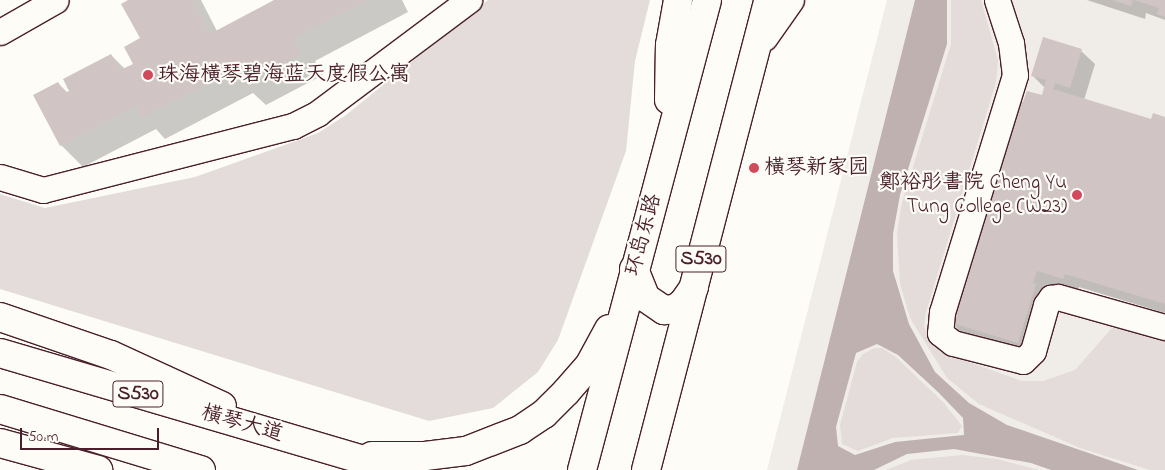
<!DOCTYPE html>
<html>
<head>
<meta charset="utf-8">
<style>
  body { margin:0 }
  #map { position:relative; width:1165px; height:470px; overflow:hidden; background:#fdfcf7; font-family:"Indie Flower","LXGW WenKai TC",sans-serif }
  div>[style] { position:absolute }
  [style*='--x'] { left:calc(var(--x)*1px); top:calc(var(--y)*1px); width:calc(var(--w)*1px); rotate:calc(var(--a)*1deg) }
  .built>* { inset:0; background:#f0ece8 }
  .green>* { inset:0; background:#e3dcda }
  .water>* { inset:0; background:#c0b1b1 }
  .shadow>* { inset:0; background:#0003 }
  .building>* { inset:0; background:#d0c5c4 }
  .roads { filter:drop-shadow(1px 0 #4a1f2b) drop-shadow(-1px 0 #4a1f2b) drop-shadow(0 1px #4a1f2b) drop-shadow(0 -1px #4a1f2b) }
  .minor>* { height:25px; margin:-12.5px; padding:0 12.5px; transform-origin:12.5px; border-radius:12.5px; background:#fdfcf7 }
  .major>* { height:28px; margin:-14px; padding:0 14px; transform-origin:14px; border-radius:14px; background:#fdfcf7 }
  .dots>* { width:14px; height:14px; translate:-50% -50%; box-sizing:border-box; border:2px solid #fdfcf7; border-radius:50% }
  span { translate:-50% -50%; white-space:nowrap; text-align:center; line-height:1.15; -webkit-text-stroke:4.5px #fdfcf7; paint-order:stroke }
  .shield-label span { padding:1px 4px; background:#fdfcf7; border:1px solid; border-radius:4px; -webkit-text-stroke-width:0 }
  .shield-label { font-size:20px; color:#4a1f2b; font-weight:700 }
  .poi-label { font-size:21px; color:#4a1f2b }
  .left { translate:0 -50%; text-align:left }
  .right { translate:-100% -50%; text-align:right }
  .street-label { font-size:21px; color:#4a1f2b }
  .scale { position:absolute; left:20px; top:428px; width:139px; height:22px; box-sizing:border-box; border:2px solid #4a1f2b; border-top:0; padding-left:6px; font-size:15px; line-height:18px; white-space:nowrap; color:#4a1f2b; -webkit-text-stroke:4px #fdfcf7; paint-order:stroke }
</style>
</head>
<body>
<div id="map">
  <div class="built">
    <div style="clip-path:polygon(887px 0,1165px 0,1165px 470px,767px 470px)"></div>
  </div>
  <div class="green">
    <div style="clip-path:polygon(488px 0,650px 0,635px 61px,626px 151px,558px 340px,538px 372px,493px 408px,429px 421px,0 289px,0 194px,45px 208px,195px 177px,318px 133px,346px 115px)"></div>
    <div style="clip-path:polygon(951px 0,981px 0,998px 61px,996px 82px,926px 312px,924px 327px,940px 352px,1022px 381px,1043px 381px,1075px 370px,1112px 328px,1123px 328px,1165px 341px,1165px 470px,1150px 470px,1080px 448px,979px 404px,947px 378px,910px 318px,900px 284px,897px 233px,902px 202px,951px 44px)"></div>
    <div style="clip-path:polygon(874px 348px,882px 348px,896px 357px,943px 402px,962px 426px,958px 433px,893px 438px,858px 451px,842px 444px,840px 425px,857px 362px,863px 354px)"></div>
    <div style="clip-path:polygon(962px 455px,997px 459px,1039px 470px,886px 470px,911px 460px)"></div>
  </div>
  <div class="water">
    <div style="clip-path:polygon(evenodd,915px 0,947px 0,947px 44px,900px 195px,893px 234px,893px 271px,909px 324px,935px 372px,969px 403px,1007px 425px,1138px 470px,1051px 470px,1031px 463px,954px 449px,907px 454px,874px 470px,797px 470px,915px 0,877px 344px,898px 355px,938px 392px,963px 418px,964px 435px,895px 442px,855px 455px,838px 446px,836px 427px,856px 353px,877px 344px)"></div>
  </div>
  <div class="shadow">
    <div style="clip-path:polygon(129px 0,201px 0,217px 31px,277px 0,402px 0,408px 12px,315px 61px,323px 75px,266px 105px,253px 93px,165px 139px,156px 129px,83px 167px,61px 145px,58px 83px,68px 93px,111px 55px,125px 69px,135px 64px,141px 39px)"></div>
    <div style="clip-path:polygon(1087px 0,1165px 0,1165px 20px,1146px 13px,1145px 19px)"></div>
    <div style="clip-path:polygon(1081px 51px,1095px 64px,1084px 100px,1152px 121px,1165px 118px,1165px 313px,1079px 287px,1077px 293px,1050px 284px,1032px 356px,965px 336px,951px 322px,1024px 104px,1042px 97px,1045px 88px,1032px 75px)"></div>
  </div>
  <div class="building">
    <div style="clip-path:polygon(128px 0,192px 0,210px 34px,274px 0,367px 0,294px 38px,302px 53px,243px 84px,235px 69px,142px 118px,137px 106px,60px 146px,33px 95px,58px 82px,65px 93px,69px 91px,63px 79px,111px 54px,120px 70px,133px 64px,124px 47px,140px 38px,121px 4px)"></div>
    <div style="clip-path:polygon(1112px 0,1133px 0,1131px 6px)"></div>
    <div style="clip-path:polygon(1134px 0,1165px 0,1165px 17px,1157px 14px,1159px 8px)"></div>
    <div style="clip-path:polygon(1043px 37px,1082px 49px,1070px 88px,1055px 83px,1053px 89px,1151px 119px,1153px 113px,1165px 117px,1165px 304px,1065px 274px,1063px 279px,1037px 271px,1033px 283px,1036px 284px,1018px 343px,949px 322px,1017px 100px,1023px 102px,1027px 91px,1042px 95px,1046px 80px,1031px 76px)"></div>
  </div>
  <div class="roads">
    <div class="minor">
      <div style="--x:997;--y:0;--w:45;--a:72"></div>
      <div style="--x:1011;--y:43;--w:32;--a:83"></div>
      <div style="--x:1015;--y:75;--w:248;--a:107.1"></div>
      <div style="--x:942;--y:312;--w:21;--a:95"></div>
      <div style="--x:940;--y:333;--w:16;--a:38"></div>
      <div style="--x:953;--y:343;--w:72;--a:14.4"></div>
      <div style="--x:1023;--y:361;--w:14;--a:-45"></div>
      <div style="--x:1033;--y:351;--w:48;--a:-74.2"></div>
      <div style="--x:1046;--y:305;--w:9;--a:-54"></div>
      <div style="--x:1051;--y:298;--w:7;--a:-8"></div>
      <div style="--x:1058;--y:297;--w:111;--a:15.7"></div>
      <div style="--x:0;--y:32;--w:64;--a:-29.7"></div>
      <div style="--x:0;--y:177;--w:45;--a:16.8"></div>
      <div style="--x:43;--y:190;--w:258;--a:-14.4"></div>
      <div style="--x:293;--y:126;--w:28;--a:-27"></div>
      <div style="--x:318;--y:113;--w:189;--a:-36.8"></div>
    </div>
    <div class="major">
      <div style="--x:764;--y:37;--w:45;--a:-54.9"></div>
      <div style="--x:669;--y:100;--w:55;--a:-89"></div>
      <div style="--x:670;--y:45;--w:46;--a:-79.9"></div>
      <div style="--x:634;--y:269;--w:31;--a:68"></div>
      <div style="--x:646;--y:298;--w:22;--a:34"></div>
      <div style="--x:664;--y:310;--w:11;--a:-5"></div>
      <div style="--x:675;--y:309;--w:10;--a:-37"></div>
      <div style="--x:683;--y:303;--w:19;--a:-55"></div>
      <div style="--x:0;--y:317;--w:117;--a:18.9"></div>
      <div style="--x:111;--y:355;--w:122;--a:24.7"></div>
      <div style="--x:0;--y:353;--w:414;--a:16.4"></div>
      <div style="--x:0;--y:409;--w:210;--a:16.9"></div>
      <div style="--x:0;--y:443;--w:102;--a:15.4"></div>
      <div style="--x:372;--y:456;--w:53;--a:0"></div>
      <div style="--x:425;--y:456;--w:41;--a:-7"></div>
      <div style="--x:466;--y:451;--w:58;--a:-21.3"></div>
      <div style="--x:520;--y:430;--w:29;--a:-34"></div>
      <div style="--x:544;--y:414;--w:31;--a:-45"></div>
      <div style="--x:566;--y:392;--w:35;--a:-49"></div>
      <div style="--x:589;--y:366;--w:42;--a:-61.6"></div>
      <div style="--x:582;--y:470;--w:486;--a:-75.1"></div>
      <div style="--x:646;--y:470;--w:486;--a:-75.4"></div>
    </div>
  </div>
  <div class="dots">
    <div style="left:148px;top:75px;background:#d1495b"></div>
    <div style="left:754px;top:168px;background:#d1495b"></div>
    <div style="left:1077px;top:195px;background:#d1495b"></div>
  </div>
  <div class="shield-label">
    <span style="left:701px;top:259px">S530</span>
    <span style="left:138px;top:394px">S530</span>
  </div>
  <div class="poi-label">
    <span class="left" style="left:158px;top:75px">珠海横琴碧海蓝天度假公寓</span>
    <span class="left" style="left:764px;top:168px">横琴新家园</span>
    <span class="right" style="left:1067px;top:195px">鄭裕彤書院 Cheng Yu<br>Tung College (W23)</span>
  </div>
  <div class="street-label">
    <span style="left:644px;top:235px;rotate:-75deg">环岛东路</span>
    <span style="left:242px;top:424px;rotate:16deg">横琴大道</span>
  </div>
  <div class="scale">50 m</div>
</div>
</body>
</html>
